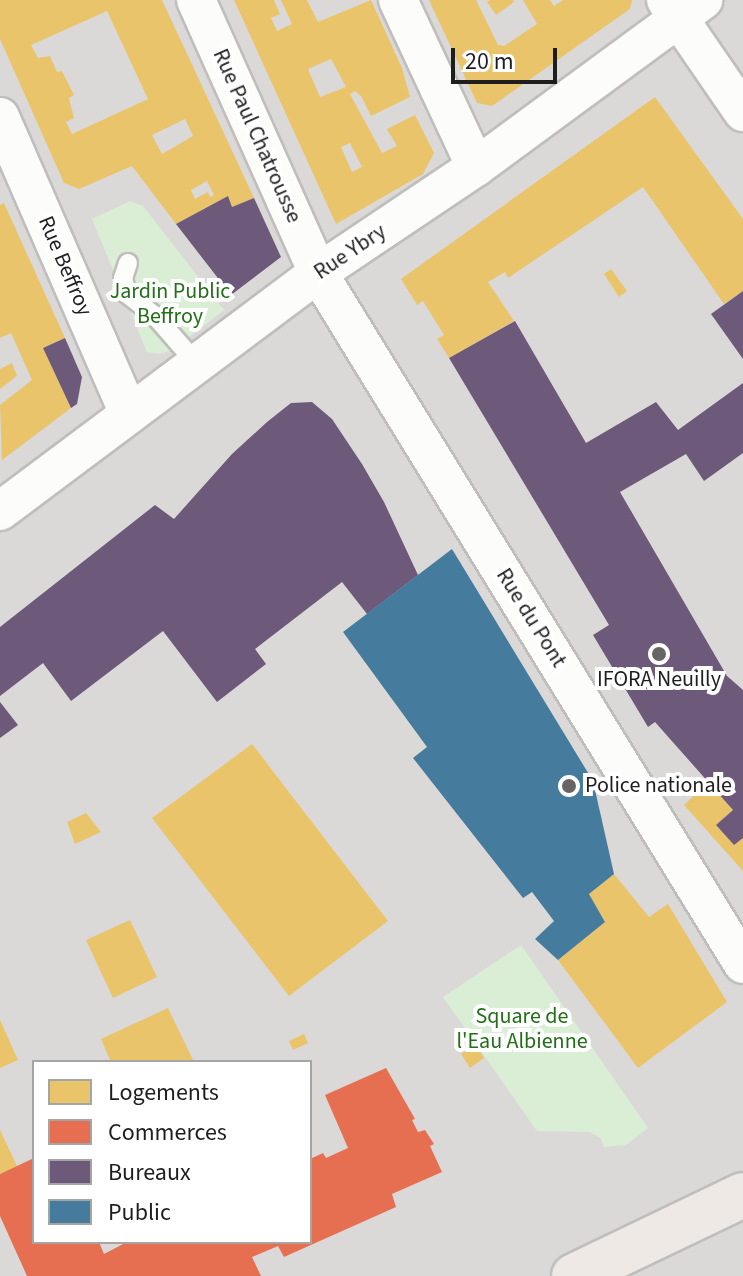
<!DOCTYPE html>
<html>
<head>
<meta charset="utf-8">
<style>
  body { margin:0 }
  #map { position:relative; width:743px; height:1276px; overflow:hidden; background:#ece9e7; font-family:"Source Sans 3",sans-serif }
  div>[style] { position:absolute }
  [style*='--x'] { left:calc(var(--x)*1px); top:calc(var(--y)*1px); width:calc(var(--w)*1px); rotate:calc(var(--a)*1deg) }
  .residential>* { inset:0; background:#dbd9d8 }
  .park>* { inset:0; background:#daeed5 }
  .homes>* { inset:0; background:#e9c46a }
  .shops>* { inset:0; background:#e76f51 }
  .offices>* { inset:0; background:#6d597a }
  .public>* { inset:0; background:#457b9d }
  .roads { filter:drop-shadow(2px 0 #bfbebd) drop-shadow(-2px 0 #bfbebd) drop-shadow(0 2px #bfbebd) drop-shadow(0 -2px #bfbebd) }
  .lane>* { height:18px; margin:-9px; padding:0 9px; transform-origin:9px; border-radius:9px; background:#fcfcfb }
  .street>* { height:38px; margin:-19px; padding:0 19px; transform-origin:19px; border-radius:19px; background:#fcfcfb }
  .primary>* { height:44px; margin:-22px; padding:0 22px; transform-origin:22px; border-radius:22px; background:#efe9e5 }
  .dots>* { width:22px; height:22px; translate:-50% -50%; box-sizing:border-box; border:4px solid #fff; border-radius:50% }
  span { translate:-50% -50%; white-space:nowrap; text-align:center; line-height:1.15; -webkit-text-stroke:8px #fff; paint-order:stroke }
  .street-label { font-size:22px; color:#1e1e1e }
  .park-label { font-size:22px; color:#226f18 }
  .poi-label { font-size:22px; color:#1e1e1e }
  .left { translate:0 -50%; text-align:left }
  .legend { position:absolute; left:32px; top:1060px; width:280px; height:184px; box-sizing:border-box; background:#fff; border:2px solid #a5a5a5; margin:0; padding:10px 14px; list-style:none; font-size:24px; color:#1e1e1e }
  .legend li { display:flex; align-items:center; gap:16px; height:40px }
  .legend b { width:40px; border:2px solid #a5a5a5 }
  .scale { position:absolute; left:451px; top:48px; width:106px; height:36px; box-sizing:border-box; border:4px solid #1e1e1e; border-top:0; padding-left:10px; font-size:24px; line-height:28px; white-space:nowrap; color:#1e1e1e; -webkit-text-stroke:6px #fff; paint-order:stroke }
</style>
</head>
<body>
<div id="map">
  <div class="residential">
    <div style="clip-path:polygon(evenodd,0 0,743px 0,743px 1276px,0 1276px,0 0,34px 1062px,310px 1062px,310px 1242px,34px 1242px,34px 1062px)"></div>
  </div>
  <div class="park">
    <div style="clip-path:polygon(130px 201px,143px 206px,224px 310px,174px 349px,160px 354px,147px 352px,92px 219px)"></div>
    <div style="clip-path:polygon(521px 945px,648px 1128px,626px 1145px,604px 1147px,601px 1138px,590px 1132px,537px 1131px,443px 997px)"></div>
  </div>
  <div class="homes">
    <div style="clip-path:polygon(evenodd,0 0,162px 0,254px 198px,232px 207px,228px 196px,176px 224px,132px 166px,79px 189px,64px 183px,0 39px,0 0,107px 11px,148px 99px,72px 134px,66px 122px,74px 118px,69px 98px,74px 95px,62px 71px,57px 72px,50px 56px,38px 58px,31px 45px,107px 11px,0 0,185px 119px,193px 136px,162px 154px,152px 135px,185px 119px,0 0,207px 181px,214px 195px,210px 197px,208px 192px,195px 199px,191px 190px,207px 181px)"></div>
    <div style="clip-path:polygon(evenodd,234px 0,274px 0,280px 14px,271px 18px,277px 31px,292px 24px,281px 0,307px 0,318px 22px,371px 0,402px 68px,410px 97px,371px 116px,361px 96px,355px 91px,350px 94px,382px 153px,397px 146px,387px 129px,415px 115px,434px 153px,423px 174px,336px 224px,234px 0,331px 59px,346px 87px,320px 97px,308px 69px,331px 59px,234px 0,350px 143px,362px 167px,352px 172px,341px 147px,350px 143px)"></div>
    <div style="clip-path:polygon(429px 0,476px 0,498px 45px,504px 46px,537px 24px,523px 0,550px 0,554px 6px,563px 0,632px 0,630px 9px,492px 106px,477px 103px)"></div>
    <div style="clip-path:polygon(490px 0,513px 0,514px 2px,496px 15px,487px 2px)"></div>
    <div style="clip-path:polygon(655px 97px,743px 219px,743px 291px,724px 304px,643px 187px,508px 278px,505px 272px,488px 282px,514px 321px,449px 358px,437px 339px,444px 335px,423px 301px,417px 305px,401px 279px)"></div>
    <div style="clip-path:polygon(4px 203px,65px 338px,43px 348px,71px 408px,2px 460px,0 405px,32px 380px,11px 333px,0 338px,0 205px)"></div>
    <div style="clip-path:polygon(611px 269px,627px 291px,619px 297px,604px 274px)"></div>
    <div style="clip-path:polygon(12px 363px,17px 376px,0 389px,0 369px)"></div>
    <div style="clip-path:polygon(252px 744px,388px 921px,289px 996px,152px 818px)"></div>
    <div style="clip-path:polygon(708px 782px,733px 810px,716px 825px,734px 845px,743px 838px,743px 871px,684px 805px)"></div>
    <div style="clip-path:polygon(86px 813px,101px 832px,75px 844px,67px 822px)"></div>
    <div style="clip-path:polygon(614px 874px,649px 917px,668px 904px,727px 1002px,638px 1068px,558px 960px,605px 922px,589px 894px)"></div>
    <div style="clip-path:polygon(130px 920px,157px 977px,113px 998px,86px 940px)"></div>
    <div style="clip-path:polygon(168px 1008px,194px 1062px,111px 1062px,101px 1039px)"></div>
    <div style="clip-path:polygon(0 1020px,18px 1060px,0 1068px)"></div>
    <div style="clip-path:polygon(304px 1034px,308px 1043px,293px 1050px,289px 1041px)"></div>
    <div style="clip-path:polygon(475px 1043px,484px 1058px,470px 1068px,461px 1054px)"></div>
    <div style="clip-path:polygon(0 1130px,17px 1166px,0 1174px)"></div>
  </div>
  <div class="shops">
    <div style="clip-path:polygon(386px 1068px,415px 1119px,412px 1120px,418px 1132px,425px 1130px,434px 1144px,430px 1146px,442px 1172px,392px 1194px,396px 1207px,284px 1257px,278px 1246px,252px 1257px,261px 1276px,27px 1276px,0 1216px,0 1174px,34px 1158px,34px 1242px,99px 1242px,104px 1254px,127px 1242px,310px 1242px,310px 1159px,323px 1153px,326px 1158px,348px 1148px,325px 1095px)"></div>
  </div>
  <div class="offices">
    <div style="clip-path:polygon(228px 196px,232px 207px,254px 198px,281px 257px,231px 295px,176px 224px)"></div>
    <div style="clip-path:polygon(743px 291px,743px 359px,711px 314px)"></div>
    <div style="clip-path:polygon(515px 321px,586px 443px,656px 402px,678px 430px,743px 383px,743px 453px,704px 481px,686px 454px,620px 492px,727px 676px,743px 690px,743px 838px,734px 845px,716px 825px,733px 810px,655px 722px,648px 727px,593px 635px,609px 625px,449px 358px)"></div>
    <div style="clip-path:polygon(65px 338px,82px 377px,77px 404px,71px 408px,43px 348px)"></div>
    <div style="clip-path:polygon(312px 402px,332px 419px,362px 464px,384px 502px,418px 575px,367px 614px,342px 582px,255px 649px,266px 664px,217px 702px,163px 631px,71px 701px,43px 663px,0 696px,0 627px,155px 505px,174px 519px,232px 454px,267px 422px,291px 403px)"></div>
    <div style="clip-path:polygon(0 702px,18px 725px,0 738px)"></div>
  </div>
  <div class="public">
    <div style="clip-path:polygon(452px 549px,593px 781px,614px 874px,589px 894px,605px 922px,558px 960px,535px 939px,554px 921px,532px 892px,523px 898px,413px 758px,427px 747px,343px 632px)"></div>
  </div>
  <div class="roads">
    <div class="lane">
      <div style="--x:128;--y:263;--w:16;--a:108"></div>
      <div style="--x:123;--y:278;--w:16;--a:76"></div>
      <div style="--x:127;--y:294;--w:37;--a:38"></div>
      <div style="--x:156;--y:317;--w:62;--a:48.9"></div>
    </div>
    <div class="street">
      <div style="--x:196;--y:0;--w:299;--a:65.9"></div>
      <div style="--x:318;--y:273;--w:811;--a:58.41"></div>
      <div style="--x:398;--y:0;--w:184;--a:65"></div>
      <div style="--x:666;--y:0;--w:136;--a:55.5"></div>
      <div style="--x:0;--y:117;--w:324;--a:66.5"></div>
      <div style="--x:0;--y:511;--w:397;--a:-36.8"></div>
      <div style="--x:318;--y:273;--w:190;--a:-33.9"></div>
      <div style="--x:476;--y:167;--w:282;--a:-36.3"></div>
    </div>
    <div class="primary">
      <div style="--x:574;--y:1276;--w:187;--a:-25.6"></div>
    </div>
  </div>
  <div class="dots">
    <div style="left:659px;top:654px;background:#666564"></div>
    <div style="left:569px;top:786px;background:#666564"></div>
  </div>
  <div class="street-label">
    <span style="left:257px;top:136px;rotate:66deg">Rue Paul Chatrousse</span>
    <span style="left:350px;top:252px;rotate:-34deg">Rue Ybry</span>
    <span style="left:65px;top:266px;rotate:67deg">Rue Beffroy</span>
    <span style="left:531px;top:618px;rotate:58deg">Rue du Pont</span>
  </div>
  <div class="park-label">
    <span style="left:170px;top:304px">Jardin Public<br>Beffroy</span>
    <span style="left:522px;top:1029px">Square de<br>l'Eau Albienne</span>
  </div>
  <div class="poi-label">
    <span style="left:659px;top:680px">IFORA Neuilly</span>
    <span class="left" style="left:585px;top:786px">Police nationale</span>
  </div>
  <ul class="legend">
  <li><b style="height:22px;background:#e9c46a"></b>Logements</li>
  <li><b style="height:22px;background:#e76f51"></b>Commerces</li>
  <li><b style="height:22px;background:#6d597a"></b>Bureaux</li>
  <li><b style="height:22px;background:#457b9d"></b>Public</li>
  </ul>
  <div class="scale">20 m</div>
</div>
</body>
</html>
